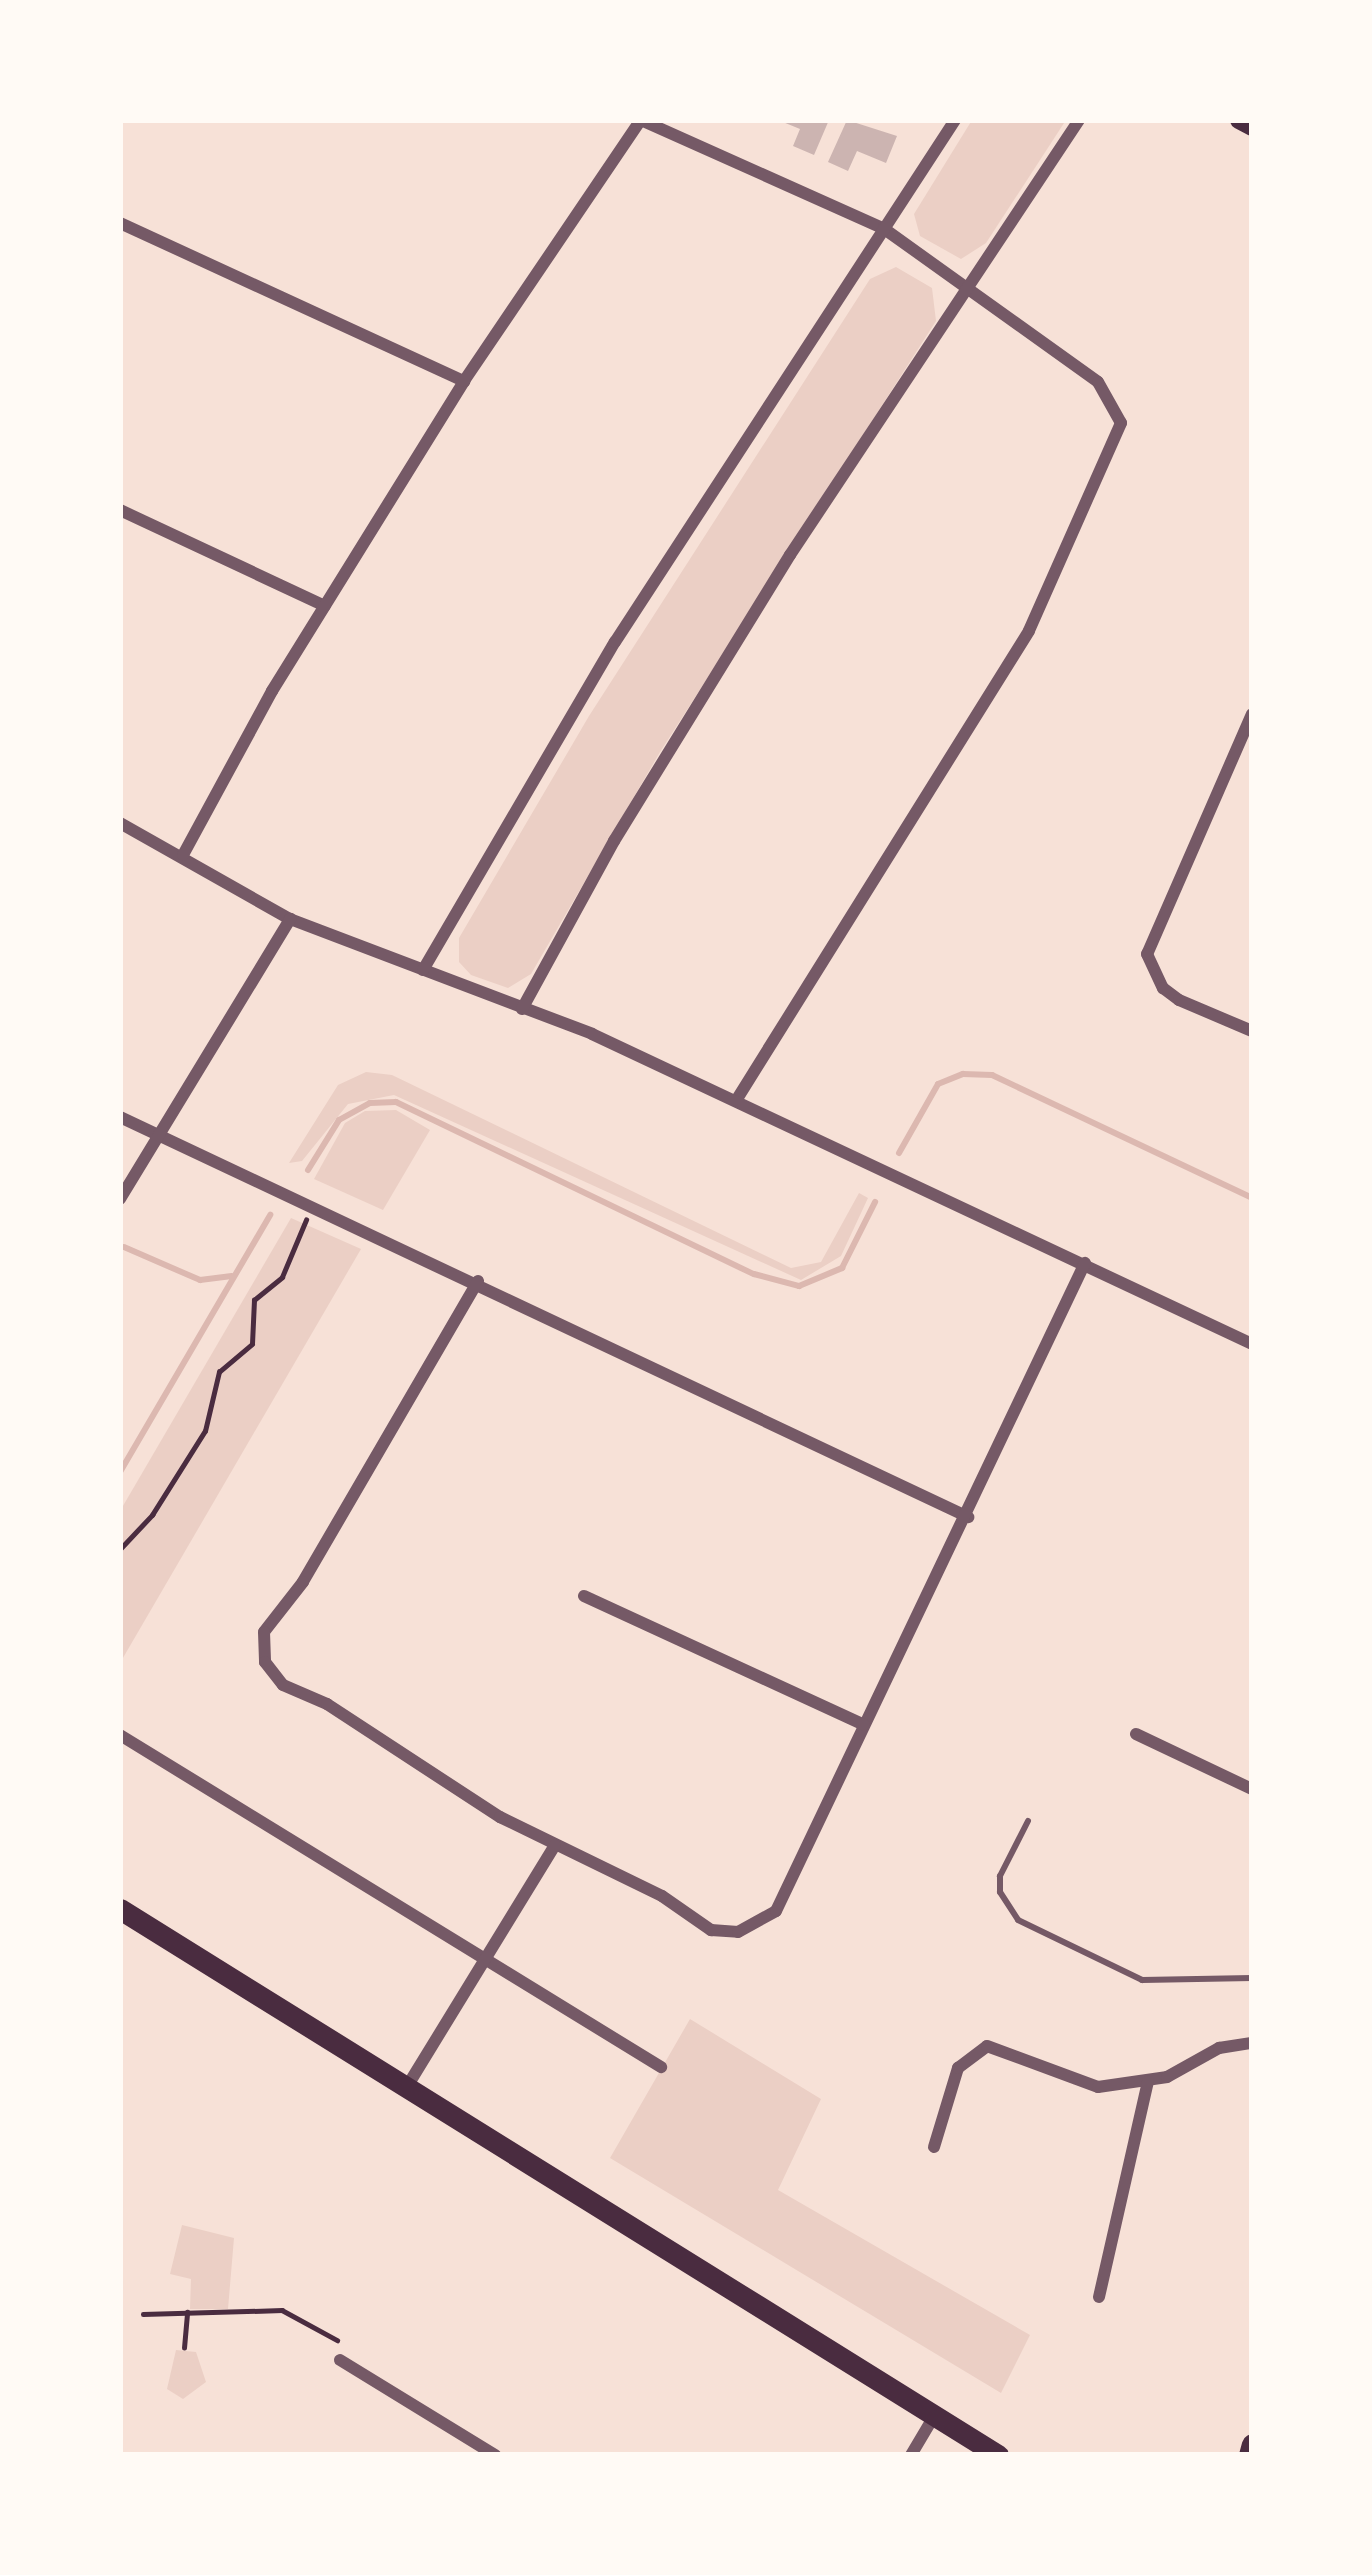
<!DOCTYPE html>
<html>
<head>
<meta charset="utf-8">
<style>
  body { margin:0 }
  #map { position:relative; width:1372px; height:2575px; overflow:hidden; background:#f7e1d7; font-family:"PT Sans",sans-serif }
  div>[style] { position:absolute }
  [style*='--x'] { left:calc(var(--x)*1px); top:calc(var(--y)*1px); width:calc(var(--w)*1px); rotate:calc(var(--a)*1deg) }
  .green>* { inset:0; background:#ebcfc5 }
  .stream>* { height:6px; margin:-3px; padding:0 3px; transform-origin:3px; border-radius:3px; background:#dcb8b0 }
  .building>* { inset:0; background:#ccb4b1 }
  .path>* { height:4.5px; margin:-2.25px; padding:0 2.25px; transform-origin:2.25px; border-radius:2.25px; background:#4a2c40 }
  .service>* { height:6px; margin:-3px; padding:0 3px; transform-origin:3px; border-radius:3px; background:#755966 }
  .minor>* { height:12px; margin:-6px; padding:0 6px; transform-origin:6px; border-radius:6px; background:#755966 }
  .secondary>* { height:18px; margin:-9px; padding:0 9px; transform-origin:9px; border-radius:9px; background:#4a2c40 }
  .primary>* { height:21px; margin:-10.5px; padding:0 10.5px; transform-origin:10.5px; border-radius:10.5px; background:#4a2c40 }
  span { translate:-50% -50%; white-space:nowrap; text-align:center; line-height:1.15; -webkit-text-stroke:10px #fffaf5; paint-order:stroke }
  .frame { position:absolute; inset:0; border:123px solid #fffaf5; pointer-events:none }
</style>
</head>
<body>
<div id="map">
  <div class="green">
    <div style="clip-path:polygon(972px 120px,1066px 120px,986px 243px,961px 259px,920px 236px,914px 214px)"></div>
    <div style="clip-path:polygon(896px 267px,932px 288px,936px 321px,660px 752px,531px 974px,508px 988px,471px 975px,459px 962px,459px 938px,589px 716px,870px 279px)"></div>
    <div style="clip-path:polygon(366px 1072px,392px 1075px,791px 1268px,821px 1262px,859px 1193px,868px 1198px,841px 1256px,801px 1280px,394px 1095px,348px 1104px,302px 1161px,289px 1163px,338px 1085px)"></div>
    <div style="clip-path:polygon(396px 1110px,430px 1130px,383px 1210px,314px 1179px,345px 1123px,365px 1111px)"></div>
    <div style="clip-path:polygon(291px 1218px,361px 1249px,120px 1663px,120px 1511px)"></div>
    <div style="clip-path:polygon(690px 2019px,821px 2099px,778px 2190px,1030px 2335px,1001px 2393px,610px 2158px)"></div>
    <div style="clip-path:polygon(182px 2225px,234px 2238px,228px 2309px,190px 2309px,191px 2279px,170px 2274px)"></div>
    <div style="clip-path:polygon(176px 2350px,196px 2352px,206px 2382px,183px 2399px,167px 2389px)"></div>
  </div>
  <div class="stream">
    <div style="--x:899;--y:1153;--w:79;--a:-60.5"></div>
    <div style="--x:938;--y:1084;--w:27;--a:-22"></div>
    <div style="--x:963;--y:1074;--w:29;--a:2"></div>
    <div style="--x:992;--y:1075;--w:288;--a:25.3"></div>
    <div style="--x:308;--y:1170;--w:59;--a:-58.2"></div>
    <div style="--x:339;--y:1120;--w:35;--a:-29"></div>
    <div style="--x:370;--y:1103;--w:26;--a:-2"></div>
    <div style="--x:396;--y:1102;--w:397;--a:25.7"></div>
    <div style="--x:754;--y:1274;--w:47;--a:14.9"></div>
    <div style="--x:799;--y:1286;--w:47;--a:-22.7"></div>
    <div style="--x:842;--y:1268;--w:74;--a:-63.4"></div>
    <div style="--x:124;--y:1247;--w:83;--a:23.5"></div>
    <div style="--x:200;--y:1280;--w:32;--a:-7"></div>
    <div style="--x:120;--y:1472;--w:298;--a:-59.7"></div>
  </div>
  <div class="building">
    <div style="clip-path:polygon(778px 120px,829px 120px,814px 155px,793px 146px,800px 129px)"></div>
    <div style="clip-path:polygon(847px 120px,897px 136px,886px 163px,857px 151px,848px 171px,828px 162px)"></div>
  </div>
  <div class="path">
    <div style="--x:120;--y:1549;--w:47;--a:-46.7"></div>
    <div style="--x:152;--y:1515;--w:99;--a:-57.8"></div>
    <div style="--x:205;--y:1431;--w:61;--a:-76.7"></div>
    <div style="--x:219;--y:1372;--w:43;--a:-40.3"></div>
    <div style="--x:252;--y:1344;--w:44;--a:-87.4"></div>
    <div style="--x:254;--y:1300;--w:36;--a:-39"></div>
    <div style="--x:282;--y:1277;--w:62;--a:-67.2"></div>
    <div style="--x:143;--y:2314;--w:139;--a:-1.6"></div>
    <div style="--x:282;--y:2310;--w:63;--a:28.6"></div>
    <div style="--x:184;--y:2348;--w:36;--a:-85"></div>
  </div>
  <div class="service">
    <div style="--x:1028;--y:1821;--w:62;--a:117"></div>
    <div style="--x:1000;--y:1876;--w:16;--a:90"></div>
    <div style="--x:1000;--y:1892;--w:33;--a:57"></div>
    <div style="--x:1018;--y:1920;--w:138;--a:25.8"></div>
    <div style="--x:1142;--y:1980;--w:110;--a:-1"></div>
  </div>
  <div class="minor">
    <div style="--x:641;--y:120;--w:265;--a:24.1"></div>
    <div style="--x:883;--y:228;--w:264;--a:35.6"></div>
    <div style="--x:1098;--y:382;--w:47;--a:60.7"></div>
    <div style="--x:1121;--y:423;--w:227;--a:113.9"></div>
    <div style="--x:1029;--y:631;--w:552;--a:121.96"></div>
    <div style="--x:120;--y:223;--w:379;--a:24.7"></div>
    <div style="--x:120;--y:510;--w:226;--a:25.1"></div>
    <div style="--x:1252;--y:714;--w:262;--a:113.6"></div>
    <div style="--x:1147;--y:954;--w:38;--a:65"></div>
    <div style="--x:1163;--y:988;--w:20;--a:37"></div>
    <div style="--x:1179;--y:1000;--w:79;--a:23"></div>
    <div style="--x:120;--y:823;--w:195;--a:29.5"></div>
    <div style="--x:290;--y:919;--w:323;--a:20.8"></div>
    <div style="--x:592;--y:1034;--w:729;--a:25.16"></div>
    <div style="--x:183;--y:855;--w:187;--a:-61.5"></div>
    <div style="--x:272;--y:691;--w:365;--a:-58.2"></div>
    <div style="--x:464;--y:381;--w:315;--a:-55.9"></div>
    <div style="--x:423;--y:970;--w:380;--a:-59.7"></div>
    <div style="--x:615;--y:642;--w:623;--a:-56.92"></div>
    <div style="--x:522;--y:1009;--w:192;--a:-61.3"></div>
    <div style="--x:614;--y:841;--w:336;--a:-58.4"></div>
    <div style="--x:790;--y:555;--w:522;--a:-56.4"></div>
    <div style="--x:120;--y:1117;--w:938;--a:25.25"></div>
    <div style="--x:120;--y:1199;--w:328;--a:-58.7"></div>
    <div style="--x:478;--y:1281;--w:348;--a:120.2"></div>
    <div style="--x:303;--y:1582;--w:63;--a:128"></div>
    <div style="--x:264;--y:1632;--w:30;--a:88"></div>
    <div style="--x:265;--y:1662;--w:29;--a:52"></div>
    <div style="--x:283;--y:1685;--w:48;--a:23.4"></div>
    <div style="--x:327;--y:1704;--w:207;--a:33.2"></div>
    <div style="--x:500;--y:1817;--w:180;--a:26"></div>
    <div style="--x:662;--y:1896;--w:60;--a:34.8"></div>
    <div style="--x:711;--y:1930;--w:27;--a:4"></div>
    <div style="--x:738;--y:1932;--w:43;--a:-28.9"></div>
    <div style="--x:776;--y:1911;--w:718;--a:-64.51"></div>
    <div style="--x:584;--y:1596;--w:308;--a:24.7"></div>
    <div style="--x:1136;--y:1734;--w:128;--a:25.4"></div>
    <div style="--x:120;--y:1735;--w:635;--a:31.54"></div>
    <div style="--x:408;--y:2085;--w:281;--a:-58.5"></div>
    <div style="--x:934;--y:2147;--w:83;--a:-73.1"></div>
    <div style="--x:958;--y:2068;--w:36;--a:-37"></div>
    <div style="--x:987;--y:2046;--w:118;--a:20.3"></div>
    <div style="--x:1098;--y:2087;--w:70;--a:-8.2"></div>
    <div style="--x:1167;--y:2077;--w:60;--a:-29.1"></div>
    <div style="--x:1219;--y:2048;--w:33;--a:-9"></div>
    <div style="--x:1099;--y:2297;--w:221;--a:-77.2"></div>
    <div style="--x:340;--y:2360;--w:182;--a:31.5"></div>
    <div style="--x:911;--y:2455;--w:43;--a:-59.3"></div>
  </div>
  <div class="secondary">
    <div style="--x:1239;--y:120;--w:15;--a:28"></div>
  </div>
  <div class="primary">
    <div style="--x:120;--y:1909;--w:1034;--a:31.88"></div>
    <div style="--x:1249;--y:2455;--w:11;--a:-75"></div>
  </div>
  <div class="frame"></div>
</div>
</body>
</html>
